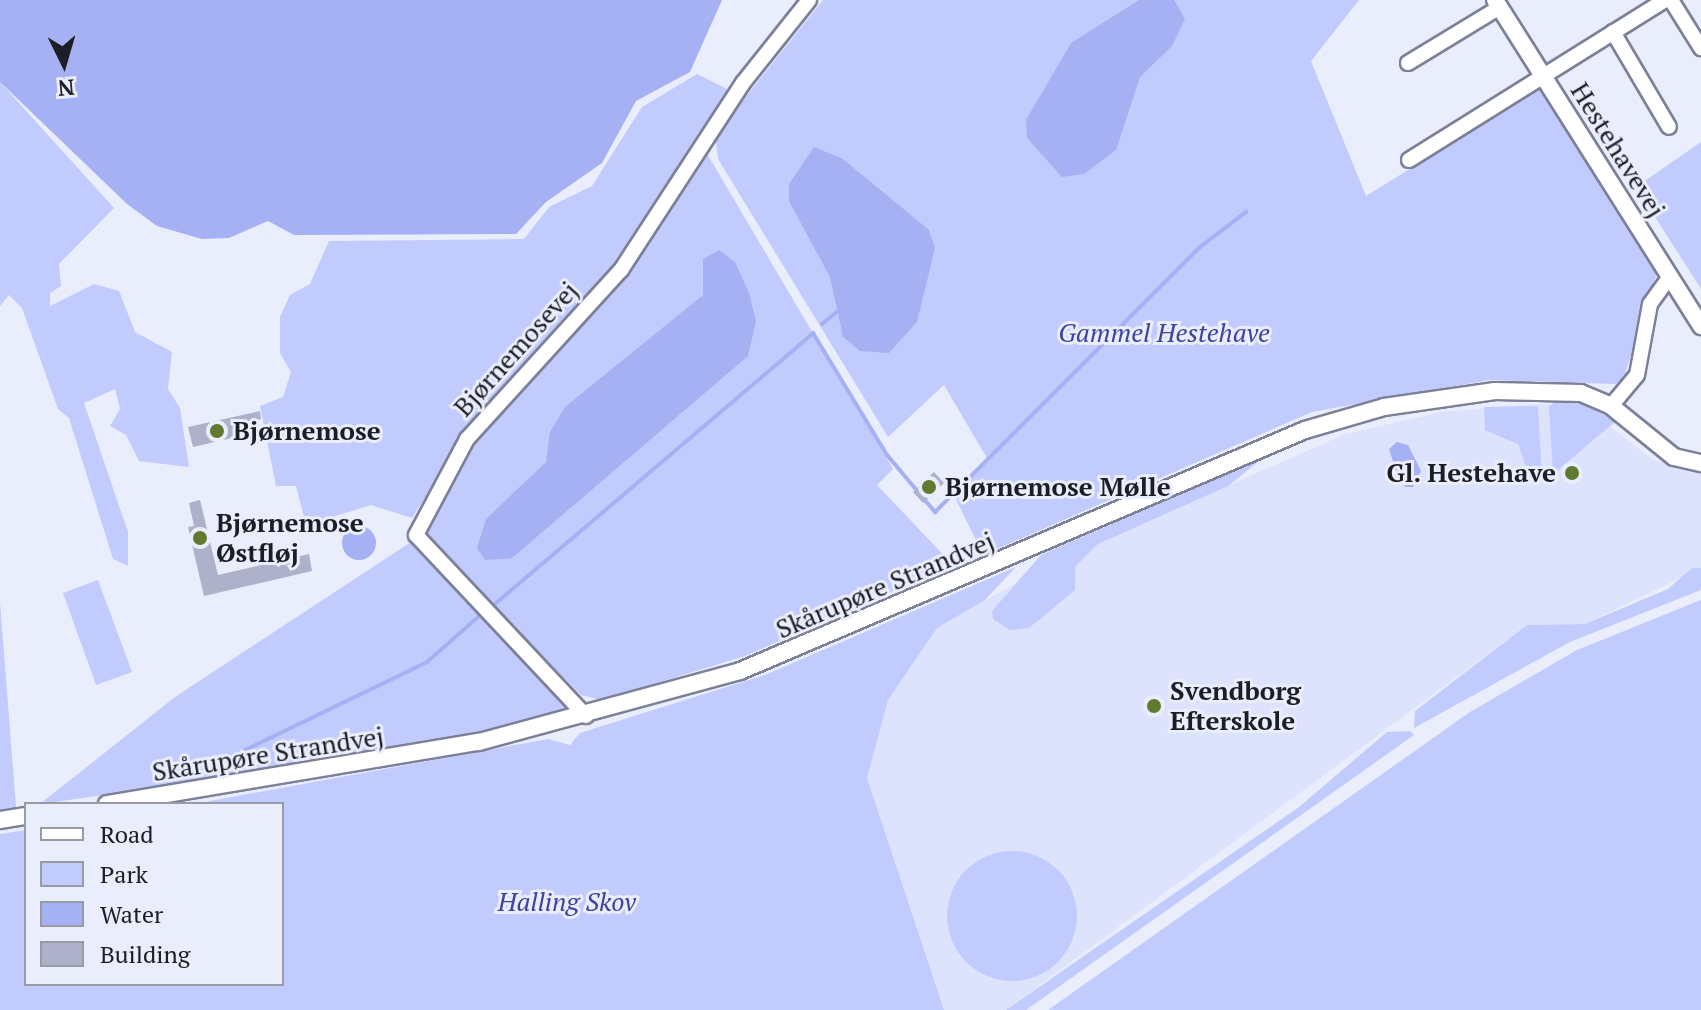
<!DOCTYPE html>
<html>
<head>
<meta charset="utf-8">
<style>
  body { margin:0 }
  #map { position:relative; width:1701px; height:1010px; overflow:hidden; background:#eaedfc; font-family:"PT Serif",serif }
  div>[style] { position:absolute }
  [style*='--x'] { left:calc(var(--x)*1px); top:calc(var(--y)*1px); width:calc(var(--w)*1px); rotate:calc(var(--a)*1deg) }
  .built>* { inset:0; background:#dde3fd }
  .green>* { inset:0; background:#c1cbfe }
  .round { border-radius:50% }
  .water>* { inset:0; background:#a5b1f3 }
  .stream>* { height:4px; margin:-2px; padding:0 2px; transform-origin:2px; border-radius:2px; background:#a5b1f3 }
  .building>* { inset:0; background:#adb2ca }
  .roads { filter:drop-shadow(2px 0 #7d8198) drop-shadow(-2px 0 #7d8198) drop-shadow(0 2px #7d8198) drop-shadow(0 -2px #7d8198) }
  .minor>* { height:14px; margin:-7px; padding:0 7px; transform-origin:7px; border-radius:7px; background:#fff }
  .tertiary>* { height:16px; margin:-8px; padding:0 8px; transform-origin:8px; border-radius:8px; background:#fff }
  .dots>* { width:22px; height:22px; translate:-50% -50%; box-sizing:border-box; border:4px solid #eaedfc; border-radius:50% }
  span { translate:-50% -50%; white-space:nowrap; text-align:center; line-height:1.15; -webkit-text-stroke:6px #eaedfc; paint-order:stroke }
  .street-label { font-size:26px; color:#1c1e26 }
  .park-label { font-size:26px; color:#3e43a1; font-style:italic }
  .poi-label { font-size:26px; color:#1c1e26; font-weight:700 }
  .left { translate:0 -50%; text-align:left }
  .right { translate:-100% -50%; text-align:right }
  .legend { position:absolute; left:24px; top:802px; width:260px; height:184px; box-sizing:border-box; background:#eaedfc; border:2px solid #989aa6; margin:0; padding:10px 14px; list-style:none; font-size:24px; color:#1c1e26 }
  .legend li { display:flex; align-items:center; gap:16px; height:40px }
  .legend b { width:40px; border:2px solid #989aa6 }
  .north { position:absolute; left:24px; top:24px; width:80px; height:80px; -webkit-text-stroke:6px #eaedfc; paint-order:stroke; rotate:175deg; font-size:22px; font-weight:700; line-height:32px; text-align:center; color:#1c1e26 }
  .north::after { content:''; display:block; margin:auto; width:28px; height:36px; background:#1c1e26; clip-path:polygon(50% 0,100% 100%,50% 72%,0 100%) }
</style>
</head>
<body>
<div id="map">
  <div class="built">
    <div style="clip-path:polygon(1534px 404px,1584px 406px,1653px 460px,1701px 471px,1701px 568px,1585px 624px,1527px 625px,1006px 1010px,944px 1010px,867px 778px,888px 700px,937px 628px,1046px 566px,1343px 435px,1440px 412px)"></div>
  </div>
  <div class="green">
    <div style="clip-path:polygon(823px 0,1359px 0,1311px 61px,1366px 196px,1540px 88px,1657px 273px,1624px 377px,1616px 384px,1489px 380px,1312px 412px,983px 555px,953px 493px,988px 460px,944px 385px,888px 437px,718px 159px,715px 135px)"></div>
    <div style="clip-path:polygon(697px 74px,731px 91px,617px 266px,463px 437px,412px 518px,371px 505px,306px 525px,296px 486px,276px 486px,260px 406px,283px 397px,291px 372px,280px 353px,280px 317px,290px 295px,310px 284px,329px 241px,524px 239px,549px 207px,592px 186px,642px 107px)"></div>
    <div style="clip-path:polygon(0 82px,114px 208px,59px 264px,61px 286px,50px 293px,50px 306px,94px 284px,119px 291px,135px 332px,172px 352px,168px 389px,180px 408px,189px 467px,139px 461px,126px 435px,110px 426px,120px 409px,115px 389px,84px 403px,128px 532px,128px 566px,113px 559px,69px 418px,58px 409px,22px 308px,9px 295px,0 306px)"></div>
    <div style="clip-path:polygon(1701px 142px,1701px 289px,1636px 187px)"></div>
    <div style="clip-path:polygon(706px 152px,893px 469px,877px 485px,953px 565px,745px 656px,601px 700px,581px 695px,421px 534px,471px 442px,624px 274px)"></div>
    <div style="clip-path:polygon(1558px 400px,1588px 405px,1615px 422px,1553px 474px,1549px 406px)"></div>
    <div style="clip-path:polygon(1538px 406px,1542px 479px,1531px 482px,1518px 444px,1485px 430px,1484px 407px)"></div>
    <div style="clip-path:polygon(1263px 458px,1228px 486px,1098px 544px,1075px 567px,1075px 590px,1029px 628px,1010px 630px,993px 619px,992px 611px,1041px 555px)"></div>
    <div style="clip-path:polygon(411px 542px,575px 714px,330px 763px,40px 804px,175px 697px)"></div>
    <div style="clip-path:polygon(1016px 567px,984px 601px,937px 628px,888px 700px,867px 778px,944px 1010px,0 1010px,0 834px,26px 830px,26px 984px,282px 984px,282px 804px,194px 804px,548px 739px,570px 745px,580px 733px,765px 675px)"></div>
    <div style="clip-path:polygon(1692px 568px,1701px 568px,1701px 590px,1570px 642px,1414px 728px,1415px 711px,1527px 625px,1585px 624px,1668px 589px)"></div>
    <div style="clip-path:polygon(98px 580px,132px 672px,96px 685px,63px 593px)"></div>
    <div style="clip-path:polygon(1701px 600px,1701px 1010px,1048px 1010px,1470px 712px,1577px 650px)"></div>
    <div style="clip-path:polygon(0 602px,16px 807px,0 810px)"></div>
    <div style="clip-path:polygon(1410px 731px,1414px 735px,1026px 1010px,1006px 1010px,1299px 807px,1387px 732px)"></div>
    <div class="round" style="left:947px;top:851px;width:130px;height:130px"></div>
  </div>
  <div class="water">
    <div style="clip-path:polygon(0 0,722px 0,690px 72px,636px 101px,602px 163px,546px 202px,516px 234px,294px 235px,268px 221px,229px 238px,202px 239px,157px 226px,127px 204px,0 82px)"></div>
    <div style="clip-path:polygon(1139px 0,1174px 0,1185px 19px,1172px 46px,1140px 77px,1116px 150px,1084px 174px,1062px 177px,1027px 138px,1026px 120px,1071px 43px)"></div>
    <div style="clip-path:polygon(814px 147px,843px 159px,929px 230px,935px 248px,917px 322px,889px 353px,860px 351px,843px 337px,830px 277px,789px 201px,789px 184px)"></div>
    <div style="clip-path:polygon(719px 250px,735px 262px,749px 293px,756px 321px,748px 356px,512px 558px,485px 560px,477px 548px,486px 519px,546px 462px,550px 432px,565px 407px,703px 295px,703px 259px)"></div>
    <div style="clip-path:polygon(1397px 442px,1408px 445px,1421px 471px,1413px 487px,1405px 487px,1396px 471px,1389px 449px)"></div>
    <div class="round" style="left:342px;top:526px;width:34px;height:34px"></div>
  </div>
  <div class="stream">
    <div style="--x:822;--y:324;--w:19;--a:-39"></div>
    <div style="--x:495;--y:604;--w:418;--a:-40.4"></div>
    <div style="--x:813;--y:333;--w:143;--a:58.8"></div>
    <div style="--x:887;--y:455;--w:75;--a:49.9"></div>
    <div style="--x:935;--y:512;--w:375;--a:-45"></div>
    <div style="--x:1200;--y:247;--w:58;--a:-37.3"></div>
    <div style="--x:204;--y:770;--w:248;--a:-25.8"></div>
    <div style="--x:427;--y:662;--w:68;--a:-41.4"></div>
  </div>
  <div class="building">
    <div style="clip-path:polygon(260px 411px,261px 419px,242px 424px,245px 435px,193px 447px,188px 427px)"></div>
    <div style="clip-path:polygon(934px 472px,944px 483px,923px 503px,913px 492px)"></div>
    <div style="clip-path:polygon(200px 500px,218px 575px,309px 554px,312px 571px,204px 596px,188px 527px,194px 526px,189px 503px)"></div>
  </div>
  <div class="roads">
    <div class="minor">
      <div style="--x:1671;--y:0;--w:57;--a:58"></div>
      <div style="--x:1613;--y:32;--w:110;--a:59.5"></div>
      <div style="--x:1408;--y:63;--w:108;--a:-31.3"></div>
      <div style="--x:1409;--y:160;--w:302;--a:-32"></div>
      <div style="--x:1611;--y:406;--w:40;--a:-50"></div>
      <div style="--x:1637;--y:375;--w:72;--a:-79.6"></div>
      <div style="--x:1650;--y:304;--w:32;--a:-54"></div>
      <div style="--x:586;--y:716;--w:248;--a:-133.2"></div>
      <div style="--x:416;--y:535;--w:109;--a:-62"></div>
      <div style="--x:467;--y:439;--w:229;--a:-47.7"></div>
      <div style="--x:621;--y:270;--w:223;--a:-56.9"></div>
      <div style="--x:743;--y:83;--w:106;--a:-51.5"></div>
    </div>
    <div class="tertiary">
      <div style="--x:1495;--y:0;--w:386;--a:57.7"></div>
      <div style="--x:107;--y:804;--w:377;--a:-9.5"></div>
      <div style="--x:479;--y:742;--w:270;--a:-15.2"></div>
      <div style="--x:740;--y:671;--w:614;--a:-23.1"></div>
      <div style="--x:1305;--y:430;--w:82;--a:-16.2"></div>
      <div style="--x:1384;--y:407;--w:112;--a:-8.2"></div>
      <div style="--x:1495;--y:391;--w:86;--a:1.3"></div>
      <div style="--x:1581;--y:393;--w:33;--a:23"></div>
      <div style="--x:1611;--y:406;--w:81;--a:39"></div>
      <div style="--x:1674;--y:457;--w:28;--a:13"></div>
      <div style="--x:0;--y:820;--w:26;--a:-9"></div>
    </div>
  </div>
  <div class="dots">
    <div style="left:217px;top:431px;background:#607b2f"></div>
    <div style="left:1572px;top:473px;background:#607b2f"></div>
    <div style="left:929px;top:487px;background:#607b2f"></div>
    <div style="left:200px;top:538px;background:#607b2f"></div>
    <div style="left:1154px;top:706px;background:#607b2f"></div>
  </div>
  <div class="street-label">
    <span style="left:1618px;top:150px;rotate:58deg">Hestehavevej</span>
    <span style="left:516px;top:349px;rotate:-48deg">Bjørnemosevej</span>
    <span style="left:885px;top:585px;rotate:-23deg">Skårupøre Strandvej</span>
    <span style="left:268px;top:754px;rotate:-9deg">Skårupøre Strandvej</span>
  </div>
  <div class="park-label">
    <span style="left:1164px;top:333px">Gammel Hestehave</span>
    <span style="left:567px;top:902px">Halling Skov</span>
  </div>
  <div class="poi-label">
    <span class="left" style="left:233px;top:431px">Bjørnemose</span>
    <span class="right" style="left:1556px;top:473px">Gl. Hestehave</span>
    <span class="left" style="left:945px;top:487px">Bjørnemose Mølle</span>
    <span class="left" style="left:216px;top:538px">Bjørnemose<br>Østfløj</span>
    <span class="left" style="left:1170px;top:706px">Svendborg<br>Efterskole</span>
  </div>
  <ul class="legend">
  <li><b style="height:10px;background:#fff"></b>Road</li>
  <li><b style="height:22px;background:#c1cbfe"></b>Park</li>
  <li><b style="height:22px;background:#a5b1f3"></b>Water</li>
  <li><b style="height:22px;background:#adb2ca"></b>Building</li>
  </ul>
  <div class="north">N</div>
</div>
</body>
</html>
